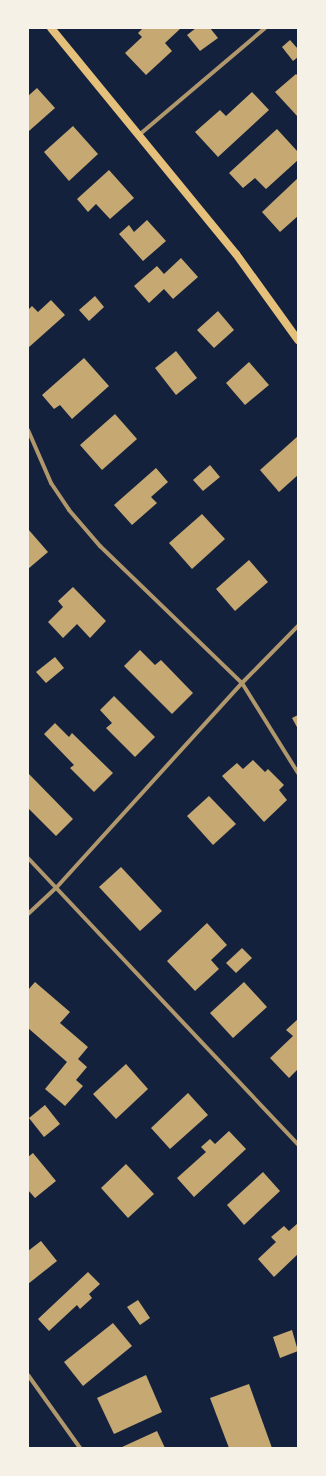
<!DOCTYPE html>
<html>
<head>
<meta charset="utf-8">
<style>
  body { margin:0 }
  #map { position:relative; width:326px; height:1476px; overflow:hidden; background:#14213d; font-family:"Fira Sans",sans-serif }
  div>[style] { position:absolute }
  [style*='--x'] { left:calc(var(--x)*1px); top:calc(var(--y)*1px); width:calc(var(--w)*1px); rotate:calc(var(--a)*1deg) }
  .building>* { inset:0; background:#c6a872 }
  .minor>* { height:4px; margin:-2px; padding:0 2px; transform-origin:2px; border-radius:2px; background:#b1986c }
  .secondary>* { height:8px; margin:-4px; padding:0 4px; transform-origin:4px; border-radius:4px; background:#e5c07b }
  span { translate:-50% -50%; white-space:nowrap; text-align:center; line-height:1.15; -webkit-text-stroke:3.5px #f6f1e7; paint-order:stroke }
  .frame { position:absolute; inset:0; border:29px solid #f6f1e7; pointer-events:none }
</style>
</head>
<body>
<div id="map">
  <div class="building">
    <div style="clip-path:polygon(143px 28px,181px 28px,165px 43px,172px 51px,146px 75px,125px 53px,142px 37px,138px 33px)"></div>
    <div style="clip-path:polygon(196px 28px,210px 28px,218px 38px,200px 51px,187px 35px)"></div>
    <div style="clip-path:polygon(290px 40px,298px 49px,298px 57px,293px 61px,282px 47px)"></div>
    <div style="clip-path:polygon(296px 74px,298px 76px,298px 117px,275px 92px)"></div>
    <div style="clip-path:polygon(37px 88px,55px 108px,29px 131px,28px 96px)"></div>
    <div style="clip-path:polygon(252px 92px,269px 110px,218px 157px,195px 132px,220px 110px,226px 116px)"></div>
    <div style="clip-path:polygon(73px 126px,98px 154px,69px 181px,44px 152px)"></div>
    <div style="clip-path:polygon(277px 129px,298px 152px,298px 160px,266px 189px,255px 178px,243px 188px,229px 173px)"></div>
    <div style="clip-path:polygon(109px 170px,134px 198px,110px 219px,96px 204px,88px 212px,77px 199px)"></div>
    <div style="clip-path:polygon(298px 178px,298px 216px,280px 232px,262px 212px)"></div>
    <div style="clip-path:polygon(147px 220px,166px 241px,143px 261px,119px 234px,129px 225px,134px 232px)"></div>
    <div style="clip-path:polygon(181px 258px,198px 277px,173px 299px,164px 289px,149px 303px,134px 286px,157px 266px,164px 274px)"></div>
    <div style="clip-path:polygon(95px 296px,104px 307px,89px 321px,79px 310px)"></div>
    <div style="clip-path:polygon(51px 300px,65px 315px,28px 348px,28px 310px,32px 306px,38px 312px)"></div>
    <div style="clip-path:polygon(218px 311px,234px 330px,214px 348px,197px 330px)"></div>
    <div style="clip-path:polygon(176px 351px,197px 378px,176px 395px,155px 368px)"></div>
    <div style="clip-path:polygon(84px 358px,109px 386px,72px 419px,60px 405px,54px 409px,42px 395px)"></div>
    <div style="clip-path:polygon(249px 362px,269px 385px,245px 405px,226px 383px)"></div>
    <div style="clip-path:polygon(115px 414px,137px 439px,102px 470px,80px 445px)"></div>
    <div style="clip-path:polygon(298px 436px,298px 475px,279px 492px,260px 470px)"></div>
    <div style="clip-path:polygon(210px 465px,220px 477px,203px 491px,193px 480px)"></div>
    <div style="clip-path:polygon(156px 468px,168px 482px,151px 497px,157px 503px,132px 525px,114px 505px)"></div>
    <div style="clip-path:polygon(202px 514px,225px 539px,192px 569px,169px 543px)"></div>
    <div style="clip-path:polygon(28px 529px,48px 552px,28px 569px)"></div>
    <div style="clip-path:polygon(249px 560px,268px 582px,235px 611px,216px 589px)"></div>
    <div style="clip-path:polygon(73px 587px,106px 621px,90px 638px,77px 624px,63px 638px,48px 622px,63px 607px,58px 601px)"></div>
    <div style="clip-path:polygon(140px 650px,155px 665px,161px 660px,193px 693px,172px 714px,124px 666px)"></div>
    <div style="clip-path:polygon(55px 657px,64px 668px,46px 683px,36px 672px)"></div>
    <div style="clip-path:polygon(114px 696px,155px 737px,135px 757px,106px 728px,112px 723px,100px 710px)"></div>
    <div style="clip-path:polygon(298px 715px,298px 729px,292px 718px)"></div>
    <div style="clip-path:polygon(55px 723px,69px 737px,72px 733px,113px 773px,94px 792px,70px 768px,74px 765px,44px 734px)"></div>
    <div style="clip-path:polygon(253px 760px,265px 772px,268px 769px,284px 785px,279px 790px,287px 800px,264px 822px,222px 776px,237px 763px,243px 769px)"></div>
    <div style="clip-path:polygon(28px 773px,73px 819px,56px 836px,28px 808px)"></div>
    <div style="clip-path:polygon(209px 796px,236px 824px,213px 845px,187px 816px)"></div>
    <div style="clip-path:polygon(121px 867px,162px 911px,140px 931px,99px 887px)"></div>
    <div style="clip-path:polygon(207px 923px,227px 945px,211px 960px,219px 969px,195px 991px,167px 961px)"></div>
    <div style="clip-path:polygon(242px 948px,252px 958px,236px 973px,226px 963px)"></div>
    <div style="clip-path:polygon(35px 982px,70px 1012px,60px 1023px,88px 1047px,78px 1059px,87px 1067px,76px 1080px,83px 1086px,65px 1106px,45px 1089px,67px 1062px,28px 1028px,28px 990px)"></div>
    <div style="clip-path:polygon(244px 982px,267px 1007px,233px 1038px,210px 1013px)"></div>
    <div style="clip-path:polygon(298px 1019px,298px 1069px,289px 1078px,270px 1058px,293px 1036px,286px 1030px)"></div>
    <div style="clip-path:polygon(126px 1064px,148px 1089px,116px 1119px,93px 1094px)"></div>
    <div style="clip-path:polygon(188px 1093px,208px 1115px,170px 1149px,151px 1128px)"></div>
    <div style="clip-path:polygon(45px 1105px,60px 1124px,44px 1137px,29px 1118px)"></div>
    <div style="clip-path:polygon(229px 1131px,246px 1149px,194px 1197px,177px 1178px,206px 1152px,201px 1147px,210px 1139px,215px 1144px)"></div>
    <div style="clip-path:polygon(33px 1153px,56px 1181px,35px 1198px,28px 1190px,28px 1157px)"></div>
    <div style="clip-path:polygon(126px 1164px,154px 1194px,128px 1218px,101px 1188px)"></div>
    <div style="clip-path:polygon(263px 1172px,280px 1191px,244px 1225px,227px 1205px)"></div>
    <div style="clip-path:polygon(298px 1223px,298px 1254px,274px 1277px,258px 1259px,276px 1242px,271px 1237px,284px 1226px,289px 1231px)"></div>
    <div style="clip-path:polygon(41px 1241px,57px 1261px,28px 1284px,28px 1251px)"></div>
    <div style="clip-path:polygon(88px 1272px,100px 1284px,89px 1294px,92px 1298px,80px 1309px,77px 1305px,49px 1331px,38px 1319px)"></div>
    <div style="clip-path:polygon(138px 1300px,150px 1318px,140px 1325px,127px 1307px)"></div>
    <div style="clip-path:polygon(113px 1323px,132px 1346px,83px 1386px,64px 1362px)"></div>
    <div style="clip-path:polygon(292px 1330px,298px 1351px,280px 1358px,273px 1337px)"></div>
    <div style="clip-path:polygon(146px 1375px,162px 1412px,114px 1434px,97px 1398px)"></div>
    <div style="clip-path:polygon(249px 1384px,272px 1448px,229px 1448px,210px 1398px)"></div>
    <div style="clip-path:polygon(157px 1431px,165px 1448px,123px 1448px,122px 1447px)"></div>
  </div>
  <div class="minor">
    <div style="--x:139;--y:135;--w:165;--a:-40.3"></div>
    <div style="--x:28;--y:430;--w:58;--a:66.5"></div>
    <div style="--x:51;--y:483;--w:32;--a:56"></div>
    <div style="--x:69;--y:510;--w:48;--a:49.3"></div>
    <div style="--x:100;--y:546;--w:197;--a:44"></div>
    <div style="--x:242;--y:683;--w:106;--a:58.1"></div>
    <div style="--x:28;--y:858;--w:394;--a:46.7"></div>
    <div style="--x:28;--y:914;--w:38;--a:-43"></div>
    <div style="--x:56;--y:888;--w:277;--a:-47.8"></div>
    <div style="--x:242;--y:683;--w:80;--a:-45.5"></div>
    <div style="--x:28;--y:1375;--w:90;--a:54.5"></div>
  </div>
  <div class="secondary">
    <div style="--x:51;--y:28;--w:292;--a:50.7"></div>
    <div style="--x:236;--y:254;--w:106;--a:54.2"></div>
  </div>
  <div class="frame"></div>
</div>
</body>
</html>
